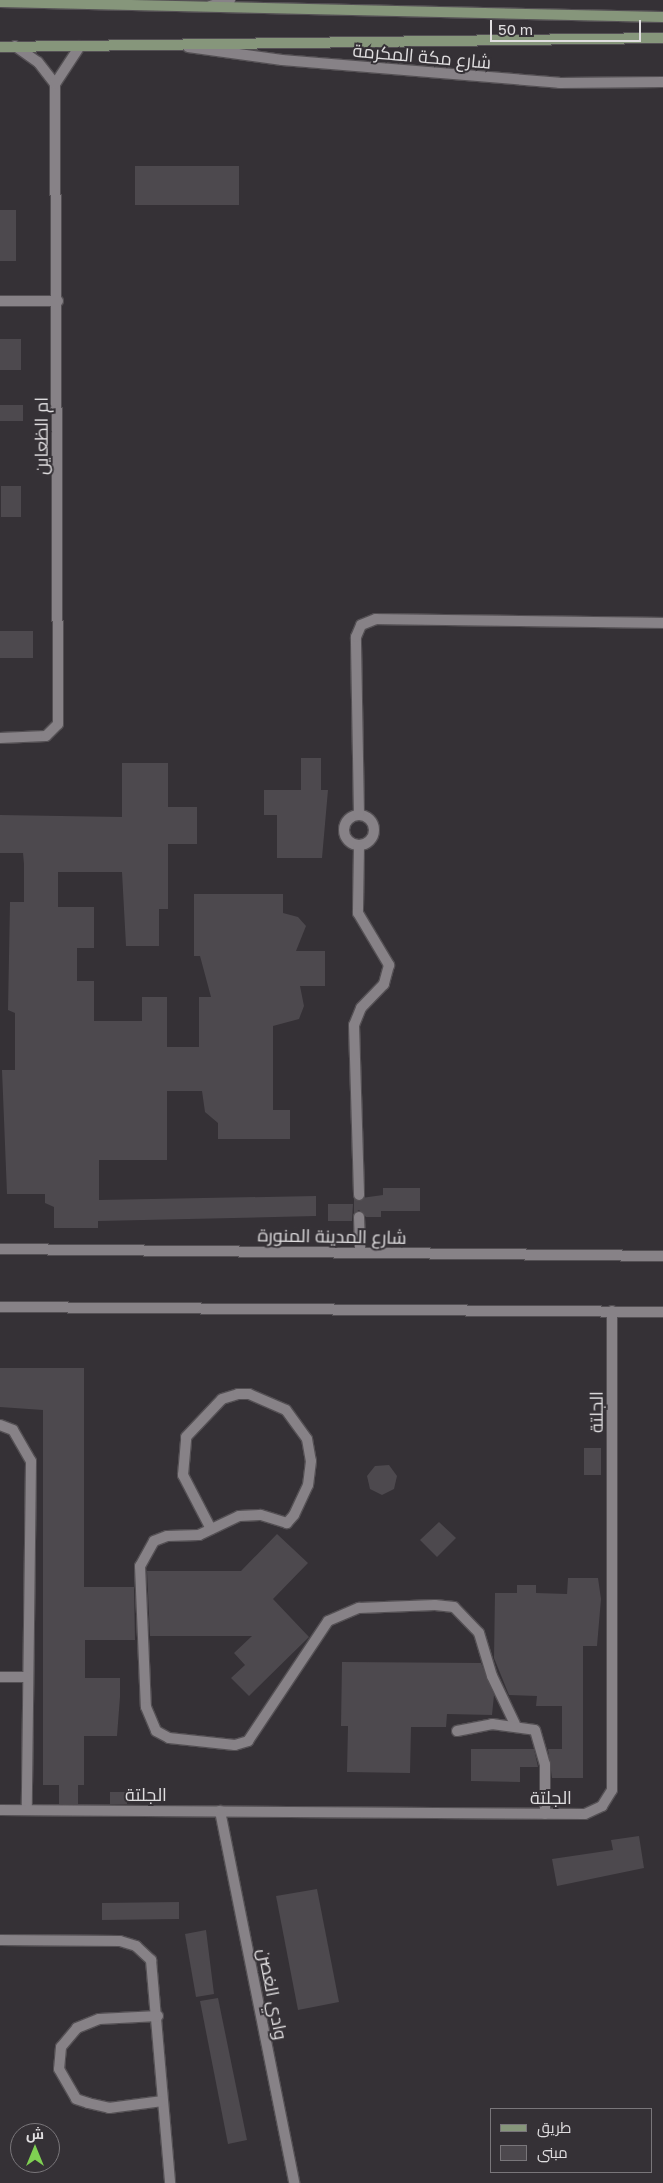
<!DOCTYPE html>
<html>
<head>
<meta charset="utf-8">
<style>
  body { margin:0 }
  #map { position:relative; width:663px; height:2183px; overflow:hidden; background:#353136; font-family:"Golos Text",Cairo,sans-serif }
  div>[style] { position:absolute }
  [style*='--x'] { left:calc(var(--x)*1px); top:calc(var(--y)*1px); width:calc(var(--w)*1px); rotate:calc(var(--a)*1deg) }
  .building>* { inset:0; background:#4d494e }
  .roads { filter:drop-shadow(1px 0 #545054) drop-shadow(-1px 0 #545054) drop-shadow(0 1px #545054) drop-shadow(0 -1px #545054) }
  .service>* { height:10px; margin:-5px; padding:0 5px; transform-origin:5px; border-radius:5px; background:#878287 }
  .service>.ring { margin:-5px; padding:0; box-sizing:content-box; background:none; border:10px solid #878287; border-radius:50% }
  .minor>* { height:10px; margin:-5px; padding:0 5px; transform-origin:5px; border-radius:5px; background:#878287 }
  .tertiary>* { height:10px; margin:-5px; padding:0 5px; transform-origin:5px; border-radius:5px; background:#878287 }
  .secondary>* { height:10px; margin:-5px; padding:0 5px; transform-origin:5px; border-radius:5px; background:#86967b }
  span { translate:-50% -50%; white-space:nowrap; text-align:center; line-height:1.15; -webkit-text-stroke:4px #353136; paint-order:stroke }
  .street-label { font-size:18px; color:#e0dee0 }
  .legend { position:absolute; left:490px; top:2108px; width:162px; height:65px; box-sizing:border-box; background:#353136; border:1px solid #79767a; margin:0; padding:6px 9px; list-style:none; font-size:15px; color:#e0dee0 }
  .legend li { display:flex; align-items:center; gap:10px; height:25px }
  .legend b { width:25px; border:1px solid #79767a }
  .north { position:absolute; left:10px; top:2123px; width:50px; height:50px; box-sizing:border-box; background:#353136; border:1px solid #79767a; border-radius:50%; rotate:0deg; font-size:14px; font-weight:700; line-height:20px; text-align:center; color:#e0dee0 }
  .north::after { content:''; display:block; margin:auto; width:18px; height:22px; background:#7fd052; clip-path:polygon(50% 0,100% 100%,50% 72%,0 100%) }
  .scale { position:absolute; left:490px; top:20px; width:151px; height:22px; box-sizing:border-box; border:2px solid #e0dee0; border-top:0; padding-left:6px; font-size:15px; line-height:18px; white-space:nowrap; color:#e0dee0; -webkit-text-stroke:4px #353136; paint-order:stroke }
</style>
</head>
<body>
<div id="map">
  <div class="building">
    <div style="clip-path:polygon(135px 166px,239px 166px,239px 205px,135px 205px)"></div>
    <div style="clip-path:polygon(0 210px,16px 210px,16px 261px,0 261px)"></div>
    <div style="clip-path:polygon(0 339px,21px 339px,21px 370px,0 370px)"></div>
    <div style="clip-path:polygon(0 405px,23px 405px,23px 421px,0 421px)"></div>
    <div style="clip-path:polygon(1px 486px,21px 486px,21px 517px,1px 517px)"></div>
    <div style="clip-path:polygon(0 631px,33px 631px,33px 658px,0 658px)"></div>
    <div style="clip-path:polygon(301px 758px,321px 758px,321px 790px,328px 790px,322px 858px,277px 858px,277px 815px,264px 815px,264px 790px,301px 790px)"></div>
    <div style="clip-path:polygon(122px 763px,168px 763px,168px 807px,197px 807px,197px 844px,168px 844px,168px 909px,159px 909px,159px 946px,126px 946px,122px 872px,58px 872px,58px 907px,94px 907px,94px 948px,77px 948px,77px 981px,94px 981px,94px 1021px,142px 1021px,142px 997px,167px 997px,167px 1047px,199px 1047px,199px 997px,211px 997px,200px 956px,194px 956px,194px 894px,283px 894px,283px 913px,298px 917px,306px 926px,296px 951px,325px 951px,325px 986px,300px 986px,304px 1006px,299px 1019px,273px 1026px,273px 1110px,290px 1110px,290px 1139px,218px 1139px,218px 1123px,205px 1112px,202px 1091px,167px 1091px,167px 1160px,99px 1160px,99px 1200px,316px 1196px,316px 1216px,98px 1221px,98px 1228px,54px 1228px,54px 1207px,45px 1203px,45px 1194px,7px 1194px,2px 1070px,15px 1070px,15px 1013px,8px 1010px,10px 902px,24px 902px,24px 864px,23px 853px,0 853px,0 815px,122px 817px)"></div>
    <div style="clip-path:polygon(383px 1188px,420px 1188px,420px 1211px,381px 1211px,381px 1217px,366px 1217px,359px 1210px,354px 1213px,354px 1199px,383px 1195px)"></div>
    <div style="clip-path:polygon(328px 1204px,353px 1204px,352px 1221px,328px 1221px)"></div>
    <div style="clip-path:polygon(0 1368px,84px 1368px,84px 1587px,134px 1587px,135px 1640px,85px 1640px,85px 1678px,120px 1678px,120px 1697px,117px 1736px,84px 1736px,84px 1785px,78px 1785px,78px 1804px,59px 1804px,59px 1785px,43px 1785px,43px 1410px,0 1407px)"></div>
    <div style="clip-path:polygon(584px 1448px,601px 1448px,601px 1475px,584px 1475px)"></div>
    <div style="clip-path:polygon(389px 1465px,397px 1476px,394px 1489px,382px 1495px,370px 1489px,367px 1476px,375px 1466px)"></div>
    <div style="clip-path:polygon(439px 1522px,456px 1538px,437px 1557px,420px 1540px)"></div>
    <div style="clip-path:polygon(277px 1534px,308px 1563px,273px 1599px,309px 1637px,249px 1696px,231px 1678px,245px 1665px,234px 1653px,252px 1636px,150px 1636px,147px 1571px,241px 1571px)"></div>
    <div style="clip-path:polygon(568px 1578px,598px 1578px,601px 1599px,597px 1646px,583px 1646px,583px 1778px,552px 1778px,548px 1749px,562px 1749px,562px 1706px,536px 1706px,537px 1696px,509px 1695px,494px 1658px,495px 1593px,517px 1593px,517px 1585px,536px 1585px,536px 1593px,567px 1594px)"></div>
    <div style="clip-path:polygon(342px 1662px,481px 1663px,494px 1695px,492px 1715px,447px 1714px,446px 1727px,411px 1727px,410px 1773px,347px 1772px,348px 1726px,341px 1726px)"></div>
    <div style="clip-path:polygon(471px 1749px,534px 1749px,538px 1767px,520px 1767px,520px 1782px,471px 1781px)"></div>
    <div style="clip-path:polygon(110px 1792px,127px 1792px,127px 1804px,110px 1804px)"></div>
    <div style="clip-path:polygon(639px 1836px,644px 1868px,557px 1886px,552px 1859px,613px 1850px,611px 1840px)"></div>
    <div style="clip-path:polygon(317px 1889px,339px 2002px,298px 2010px,276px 1896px)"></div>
    <div style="clip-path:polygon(179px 1902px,179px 1919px,102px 1920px,102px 1903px)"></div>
    <div style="clip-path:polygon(206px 1930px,214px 1994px,196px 1997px,185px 1934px)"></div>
    <div style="clip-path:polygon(218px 1998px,247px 2140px,228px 2144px,200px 2001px)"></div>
  </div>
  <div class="roads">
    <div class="service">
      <div class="ring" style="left:344px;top:815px;width:20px;height:20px"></div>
      <div style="--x:359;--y:815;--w:178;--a:-91"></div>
      <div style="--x:356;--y:637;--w:13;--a:-67"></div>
      <div style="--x:361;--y:625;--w:16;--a:-22"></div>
      <div style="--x:376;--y:619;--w:287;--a:0.8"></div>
      <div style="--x:359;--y:846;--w:67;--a:90.9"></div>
      <div style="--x:358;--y:913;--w:61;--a:59.2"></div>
      <div style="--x:389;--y:965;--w:20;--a:105"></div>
      <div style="--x:384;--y:984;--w:33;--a:134"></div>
      <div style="--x:361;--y:1008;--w:18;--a:112"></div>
      <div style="--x:354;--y:1025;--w:170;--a:88.3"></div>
      <div style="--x:359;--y:1217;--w:36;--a:88"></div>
      <div style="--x:0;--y:1425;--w:14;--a:21"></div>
      <div style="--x:13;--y:1430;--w:36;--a:60"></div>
      <div style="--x:31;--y:1461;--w:349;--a:90.7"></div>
      <div style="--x:211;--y:1529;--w:61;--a:-117.4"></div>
      <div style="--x:183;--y:1475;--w:38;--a:-85"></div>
      <div style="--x:186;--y:1437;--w:52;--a:-46.5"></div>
      <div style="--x:222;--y:1399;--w:17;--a:-17"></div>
      <div style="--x:238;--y:1394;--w:11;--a:0"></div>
      <div style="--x:249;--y:1394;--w:40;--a:23.4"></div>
      <div style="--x:286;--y:1410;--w:36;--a:54"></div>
      <div style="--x:307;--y:1439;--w:22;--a:80"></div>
      <div style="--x:311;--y:1461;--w:24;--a:97"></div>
      <div style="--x:308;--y:1485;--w:33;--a:115"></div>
      <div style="--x:294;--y:1515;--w:11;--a:131"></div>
      <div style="--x:287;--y:1523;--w:28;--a:-163"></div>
      <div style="--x:260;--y:1515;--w:21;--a:177"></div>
      <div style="--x:239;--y:1516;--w:44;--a:154.6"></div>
      <div style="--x:199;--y:1535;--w:32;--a:178"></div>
      <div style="--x:167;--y:1536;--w:14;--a:159"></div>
      <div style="--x:154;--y:1541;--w:29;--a:119"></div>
      <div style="--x:140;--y:1566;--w:141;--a:87.6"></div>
      <div style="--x:146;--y:1707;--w:26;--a:67"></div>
      <div style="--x:156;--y:1731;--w:15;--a:28"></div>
      <div style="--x:169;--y:1738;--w:66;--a:6.1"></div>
      <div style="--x:235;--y:1745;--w:14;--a:-17"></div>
      <div style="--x:248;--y:1741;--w:144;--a:-56.3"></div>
      <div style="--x:328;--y:1621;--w:34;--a:-23"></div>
      <div style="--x:359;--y:1608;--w:76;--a:-2.3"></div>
      <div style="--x:435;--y:1605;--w:19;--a:6"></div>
      <div style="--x:454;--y:1607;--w:36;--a:46"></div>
      <div style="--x:479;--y:1633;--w:45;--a:73.2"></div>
      <div style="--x:492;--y:1676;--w:53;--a:64.4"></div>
      <div style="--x:0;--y:1677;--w:26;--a:0"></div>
      <div style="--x:457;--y:1731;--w:36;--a:-11"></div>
      <div style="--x:492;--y:1724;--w:43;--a:7.9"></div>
      <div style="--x:535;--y:1730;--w:35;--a:74"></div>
      <div style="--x:545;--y:1764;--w:50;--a:90"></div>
      <div style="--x:0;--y:1940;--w:120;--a:0.5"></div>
      <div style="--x:120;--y:1941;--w:17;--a:17"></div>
      <div style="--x:136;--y:1946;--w:21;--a:43"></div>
      <div style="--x:151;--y:1960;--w:224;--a:85.1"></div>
      <div style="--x:158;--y:2016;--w:59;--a:177.1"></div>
      <div style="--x:99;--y:2019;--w:24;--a:158"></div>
      <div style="--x:77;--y:2028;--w:25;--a:130"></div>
      <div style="--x:61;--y:2047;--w:22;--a:95"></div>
      <div style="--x:59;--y:2069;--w:34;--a:60"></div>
      <div style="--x:76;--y:2099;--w:13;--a:18"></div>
      <div style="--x:88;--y:2103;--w:22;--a:13"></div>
      <div style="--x:109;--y:2108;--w:54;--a:-7.4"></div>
    </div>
    <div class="minor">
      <div style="--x:210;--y:6;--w:21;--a:-17"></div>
      <div style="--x:15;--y:46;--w:28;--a:35"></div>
      <div style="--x:38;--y:62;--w:28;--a:52"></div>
      <div style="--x:188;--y:47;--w:95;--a:7.9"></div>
      <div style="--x:282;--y:60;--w:278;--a:4.7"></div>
      <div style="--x:559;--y:83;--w:104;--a:-0.6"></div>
      <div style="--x:0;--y:301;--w:58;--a:0"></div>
      <div style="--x:0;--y:738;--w:46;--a:-2.5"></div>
      <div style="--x:46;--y:736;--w:17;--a:-45"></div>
      <div style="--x:58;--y:724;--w:640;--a:-90.27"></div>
      <div style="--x:55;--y:84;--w:45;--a:-56.7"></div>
      <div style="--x:0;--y:1810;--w:585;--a:0.39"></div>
      <div style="--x:585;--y:1814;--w:19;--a:-25"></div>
      <div style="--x:602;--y:1806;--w:19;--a:-58"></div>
      <div style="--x:612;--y:1790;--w:479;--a:-90"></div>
      <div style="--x:220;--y:1811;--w:379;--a:78.7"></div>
    </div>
    <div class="tertiary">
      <div style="--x:0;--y:1249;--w:663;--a:0.6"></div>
      <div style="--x:0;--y:1307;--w:663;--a:0.43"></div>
    </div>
    <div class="secondary">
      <div style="--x:0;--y:2;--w:663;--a:1.3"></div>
      <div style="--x:0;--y:47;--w:663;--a:-0.78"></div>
    </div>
  </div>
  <div class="street-label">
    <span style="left:422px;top:56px;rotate:5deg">شارع مكة المكرمة</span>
    <span style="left:41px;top:436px;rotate:-90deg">ام الظعاين</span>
    <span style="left:332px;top:1236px;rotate:1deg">شارع المدينة المنورة</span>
    <span style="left:596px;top:1412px;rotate:-90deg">الجلتة</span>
    <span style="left:146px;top:1794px">الجلتة</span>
    <span style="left:551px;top:1797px">الجلتة</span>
    <span style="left:273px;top:1994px;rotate:79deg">وادي الغصن</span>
  </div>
  <ul class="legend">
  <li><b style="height:6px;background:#86967b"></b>طريق</li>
  <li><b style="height:14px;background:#4d494e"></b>مبنى</li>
  </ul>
  <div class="north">ش</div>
  <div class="scale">50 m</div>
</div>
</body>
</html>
